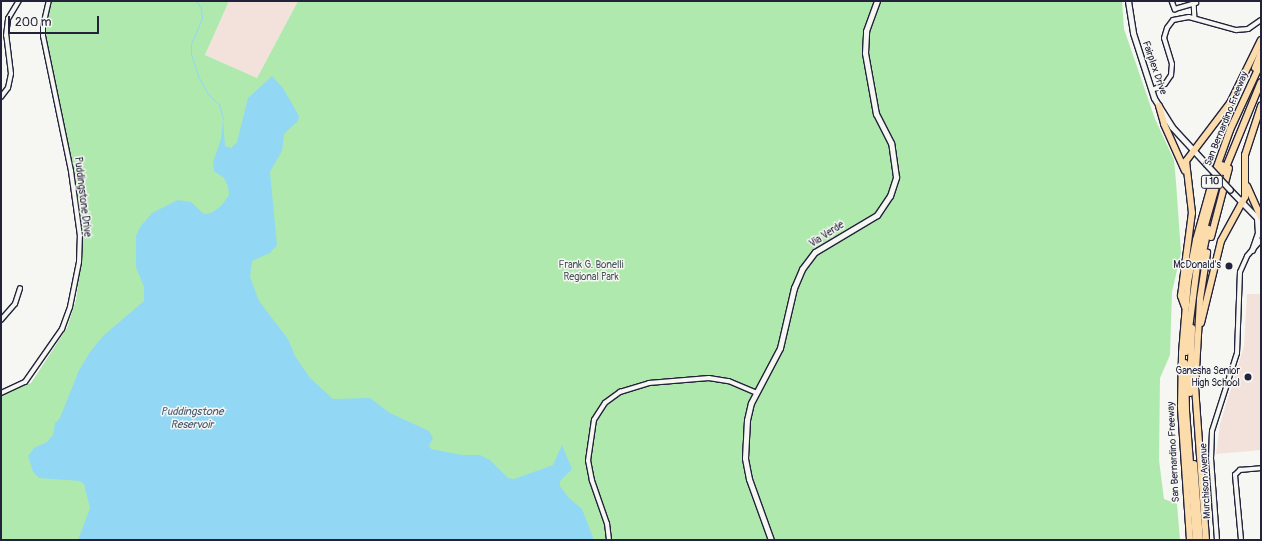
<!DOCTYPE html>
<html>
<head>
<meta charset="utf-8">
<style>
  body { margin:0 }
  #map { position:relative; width:1262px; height:541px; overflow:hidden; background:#f6f6f2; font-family:Pangolin,sans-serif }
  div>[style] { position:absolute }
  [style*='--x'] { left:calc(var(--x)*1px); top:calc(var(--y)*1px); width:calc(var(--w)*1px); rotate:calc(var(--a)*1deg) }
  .built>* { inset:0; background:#f3e2db }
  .green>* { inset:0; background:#b0e9ae }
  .water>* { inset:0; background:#92d8f4 }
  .stream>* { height:1px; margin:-0.5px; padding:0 0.5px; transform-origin:0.5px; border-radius:0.5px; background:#92d8f4 }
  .roads { filter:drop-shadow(1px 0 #22223b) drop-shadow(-1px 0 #22223b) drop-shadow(0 1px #22223b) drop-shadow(0 -1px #22223b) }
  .minor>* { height:3.5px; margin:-1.75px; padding:0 1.75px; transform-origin:1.75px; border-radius:1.75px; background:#f6f6f2 }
  .tertiary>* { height:4px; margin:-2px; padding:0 2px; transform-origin:2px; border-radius:2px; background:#f6f6f2 }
  .secondary>* { height:5px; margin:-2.5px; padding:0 2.5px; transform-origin:2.5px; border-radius:2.5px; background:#f6f6f2 }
  .motorway>* { height:6px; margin:-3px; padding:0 3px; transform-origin:3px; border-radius:3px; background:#fddcac }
  .bridges { filter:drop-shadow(1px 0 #22223b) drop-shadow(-1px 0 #22223b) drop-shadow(0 1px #22223b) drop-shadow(0 -1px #22223b) }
  .secondary-bridge>* { height:5px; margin:-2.5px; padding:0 2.5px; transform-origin:2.5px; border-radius:2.5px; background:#f6f6f2 }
  .dots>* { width:11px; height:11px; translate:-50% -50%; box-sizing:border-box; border:2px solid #f6f6f2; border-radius:50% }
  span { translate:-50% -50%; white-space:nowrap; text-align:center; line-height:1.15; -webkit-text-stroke:3px #f6f6f2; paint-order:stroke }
  .shield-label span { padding:1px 3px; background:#f6f6f2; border:1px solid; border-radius:3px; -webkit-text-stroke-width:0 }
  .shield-label { font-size:9px; color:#22223b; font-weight:700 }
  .street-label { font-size:10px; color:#22223b }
  .park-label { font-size:10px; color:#465458 }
  .poi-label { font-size:10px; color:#22223b }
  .right { translate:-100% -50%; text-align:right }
  .water-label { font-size:11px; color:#445972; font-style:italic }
  .frame { position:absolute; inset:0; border:2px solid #22223b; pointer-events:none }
  .scale { position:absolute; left:8px; top:16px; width:91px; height:18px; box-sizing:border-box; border:2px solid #22223b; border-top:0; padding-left:5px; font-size:12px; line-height:14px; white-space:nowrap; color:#22223b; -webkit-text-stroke:3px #f6f6f2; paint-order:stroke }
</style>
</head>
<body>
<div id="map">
  <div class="built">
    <div style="clip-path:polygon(229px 1px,298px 1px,257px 78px,205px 55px)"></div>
    <div style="clip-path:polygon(1247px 294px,1261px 294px,1261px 450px,1216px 454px,1220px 424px,1244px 346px)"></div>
  </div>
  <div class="green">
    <div style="clip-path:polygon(51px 1px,229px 1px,205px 55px,257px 78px,298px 1px,1122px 1px,1124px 29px,1155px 119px,1174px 160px,1176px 182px,1181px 253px,1172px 292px,1170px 355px,1160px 378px,1159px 460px,1164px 499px,1177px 504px,1180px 540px,1px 540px,1px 393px,31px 383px,67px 328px,76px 300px,82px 255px,81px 219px,45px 36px,45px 24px)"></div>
  </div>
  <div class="water">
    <div style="clip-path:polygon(272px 76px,283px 88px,299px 116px,298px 121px,284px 134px,282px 151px,270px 172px,277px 245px,270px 253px,252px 261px,250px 277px,259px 301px,288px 339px,295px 356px,310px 378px,333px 399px,370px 398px,390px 413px,429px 431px,433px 438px,429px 445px,431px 449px,462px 455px,480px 455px,490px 460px,508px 478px,514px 479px,553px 465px,562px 445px,572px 469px,560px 481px,560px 486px,569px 498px,582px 509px,594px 540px,78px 540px,90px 508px,84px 484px,80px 481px,39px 478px,33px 472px,28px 456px,34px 448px,47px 442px,53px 435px,55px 423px,60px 418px,79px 370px,90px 352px,103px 336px,144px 301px,144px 287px,136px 267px,136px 236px,140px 227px,152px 213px,178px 200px,191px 202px,204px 214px,211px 213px,221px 206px,229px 195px,228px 187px,224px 178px,214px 171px,213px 162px,221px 139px,223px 119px,225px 146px,231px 148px,237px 142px,248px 98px)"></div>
  </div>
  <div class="stream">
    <div style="--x:196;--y:1;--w:9;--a:54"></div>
    <div style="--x:201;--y:8;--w:10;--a:84"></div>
    <div style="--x:202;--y:18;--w:28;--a:113"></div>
    <div style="--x:191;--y:44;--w:10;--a:90"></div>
    <div style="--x:191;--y:54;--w:23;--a:72"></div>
    <div style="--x:198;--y:76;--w:21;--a:61"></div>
    <div style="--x:208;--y:94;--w:15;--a:42"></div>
    <div style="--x:219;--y:104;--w:16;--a:75"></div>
  </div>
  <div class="roads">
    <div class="minor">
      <div style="--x:1172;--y:1;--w:9;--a:69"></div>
      <div style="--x:1175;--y:9;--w:22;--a:-16"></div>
      <div style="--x:1194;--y:1;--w:17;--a:87"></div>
      <div style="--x:1;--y:97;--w:11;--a:-52"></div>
      <div style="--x:8;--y:88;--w:14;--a:-78"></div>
      <div style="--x:11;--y:74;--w:38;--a:-97"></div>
      <div style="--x:6;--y:36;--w:17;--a:-83"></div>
      <div style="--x:8;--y:19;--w:21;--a:-59"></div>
      <div style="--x:1;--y:320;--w:21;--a:-49"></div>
      <div style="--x:15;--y:304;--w:16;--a:-72"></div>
      <div style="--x:609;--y:540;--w:16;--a:-97"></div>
      <div style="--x:607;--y:524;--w:46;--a:-109.2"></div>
      <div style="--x:592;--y:481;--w:20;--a:-101"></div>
      <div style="--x:588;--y:461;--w:41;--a:-81.7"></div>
      <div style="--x:594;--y:420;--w:20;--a:-57"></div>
      <div style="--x:605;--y:403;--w:19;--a:-36"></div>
      <div style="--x:620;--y:392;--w:30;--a:-17"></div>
      <div style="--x:649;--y:383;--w:60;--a:-4.8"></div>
      <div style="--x:709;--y:378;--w:20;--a:9"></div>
      <div style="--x:729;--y:381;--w:28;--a:23"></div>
      <div style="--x:1241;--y:540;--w:65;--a:-95.3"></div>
      <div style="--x:1235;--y:475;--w:7;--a:-45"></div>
      <div style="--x:1240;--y:470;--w:21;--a:-5"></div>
    </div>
    <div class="tertiary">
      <div style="--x:1152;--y:90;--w:14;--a:-25"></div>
      <div style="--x:1165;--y:84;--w:11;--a:-56"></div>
      <div style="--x:1171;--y:75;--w:11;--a:-85"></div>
      <div style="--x:1172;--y:64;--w:27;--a:-107"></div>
      <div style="--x:1164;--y:38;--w:10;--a:-73"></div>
      <div style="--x:1167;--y:28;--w:10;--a:-53"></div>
      <div style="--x:1173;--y:20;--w:16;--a:-11"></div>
      <div style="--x:1189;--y:17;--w:49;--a:15.5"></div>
      <div style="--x:1236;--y:30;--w:12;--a:-5"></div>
      <div style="--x:1248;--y:29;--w:16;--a:-35"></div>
      <div style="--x:1;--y:393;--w:26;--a:-25"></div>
      <div style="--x:25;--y:382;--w:65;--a:-55.1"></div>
      <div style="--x:62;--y:329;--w:23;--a:-70"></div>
      <div style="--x:70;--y:307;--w:46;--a:-78.7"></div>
      <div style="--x:79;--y:262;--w:26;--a:-88"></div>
      <div style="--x:80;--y:236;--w:66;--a:-97.9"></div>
      <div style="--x:71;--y:171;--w:138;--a:-101.7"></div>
      <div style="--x:43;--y:36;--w:10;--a:-90"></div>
      <div style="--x:43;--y:26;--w:26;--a:-77"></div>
      <div style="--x:1217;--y:540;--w:81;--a:-94.2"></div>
      <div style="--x:1211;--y:459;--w:28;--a:-88"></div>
      <div style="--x:1212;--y:431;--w:82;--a:-72.2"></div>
      <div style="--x:1237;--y:353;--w:81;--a:-87.9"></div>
      <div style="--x:1240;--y:272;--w:17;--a:-66"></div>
      <div style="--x:1247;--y:256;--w:21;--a:-49"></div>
    </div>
    <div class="secondary">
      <div style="--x:1128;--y:1;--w:32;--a:81"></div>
      <div style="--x:1133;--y:33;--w:68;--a:72.1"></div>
      <div style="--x:1154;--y:98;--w:34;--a:58"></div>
      <div style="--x:1172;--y:127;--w:50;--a:47.4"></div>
      <div style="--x:1230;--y:190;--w:45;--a:45.9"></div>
      <div style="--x:1252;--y:250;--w:18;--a:-71"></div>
      <div style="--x:1258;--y:233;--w:15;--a:-94"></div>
      <div style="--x:771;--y:540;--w:65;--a:-109.8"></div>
      <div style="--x:749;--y:479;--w:21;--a:-101"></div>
      <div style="--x:745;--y:458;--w:38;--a:-87"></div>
      <div style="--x:747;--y:420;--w:17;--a:-77"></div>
      <div style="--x:751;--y:403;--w:62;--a:-62.2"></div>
      <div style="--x:780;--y:348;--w:62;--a:-76.9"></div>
      <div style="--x:794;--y:288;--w:21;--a:-67"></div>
      <div style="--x:802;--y:269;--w:21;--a:-53"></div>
      <div style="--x:815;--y:252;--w:72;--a:-30.8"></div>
      <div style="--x:877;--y:215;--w:23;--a:-56"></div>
      <div style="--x:890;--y:196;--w:20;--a:-72"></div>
      <div style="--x:896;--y:177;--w:34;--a:-98"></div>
      <div style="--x:891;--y:143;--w:33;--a:-117"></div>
      <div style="--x:876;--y:114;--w:62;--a:-100.2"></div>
      <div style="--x:865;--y:53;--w:22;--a:-87"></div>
      <div style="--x:866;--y:31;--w:32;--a:-70"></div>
    </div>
    <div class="motorway">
      <div style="--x:1255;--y:68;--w:17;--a:-69"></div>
      <div style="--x:1159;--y:106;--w:19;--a:74"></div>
      <div style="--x:1164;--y:124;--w:51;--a:65.9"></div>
      <div style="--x:1224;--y:172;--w:97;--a:-67.7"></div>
      <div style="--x:1247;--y:186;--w:34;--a:66"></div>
      <div style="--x:1211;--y:237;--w:71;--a:-75.4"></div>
      <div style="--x:1201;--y:262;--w:34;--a:-78"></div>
      <div style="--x:1185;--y:307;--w:12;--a:-110"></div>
      <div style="--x:1181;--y:296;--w:84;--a:-82.5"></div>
      <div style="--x:1192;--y:213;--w:52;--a:-96.6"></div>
      <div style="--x:1186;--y:161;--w:73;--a:-52.8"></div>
      <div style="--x:1230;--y:103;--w:70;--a:-63.8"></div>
      <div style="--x:1201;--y:323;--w:84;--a:-76.3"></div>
      <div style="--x:1221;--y:241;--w:50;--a:-61.4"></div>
      <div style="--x:1245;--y:197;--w:42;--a:-90"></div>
      <div style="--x:1245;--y:155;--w:52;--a:-71.9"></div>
      <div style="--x:1186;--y:352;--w:110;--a:-82.7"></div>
      <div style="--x:1200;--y:243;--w:81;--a:-74.2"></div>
      <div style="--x:1185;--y:363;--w:48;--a:88.8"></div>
      <div style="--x:1186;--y:411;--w:129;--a:85.6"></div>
      <div style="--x:1190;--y:393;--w:65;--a:-88.2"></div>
      <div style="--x:1194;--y:464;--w:76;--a:85.5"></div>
      <div style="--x:1190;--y:540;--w:133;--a:-93.9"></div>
      <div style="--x:1181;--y:407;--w:54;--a:-88.9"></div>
      <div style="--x:1182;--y:353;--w:71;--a:-85.2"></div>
      <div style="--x:1188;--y:282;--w:43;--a:-79.2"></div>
      <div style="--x:1196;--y:240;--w:71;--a:-74.4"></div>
      <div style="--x:1215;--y:172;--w:45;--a:-70.3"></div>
      <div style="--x:1230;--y:130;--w:74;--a:-65.2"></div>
      <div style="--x:1206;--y:540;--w:153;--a:-94.1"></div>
      <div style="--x:1195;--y:387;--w:88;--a:-86.7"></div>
      <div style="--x:1200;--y:299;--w:47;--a:-81.3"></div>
    </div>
  </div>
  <div class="bridges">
    <div class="secondary-bridge">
      <div style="--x:1206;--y:164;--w:35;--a:47"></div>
    </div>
  </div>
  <div class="dots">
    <div style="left:1229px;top:266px;background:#22223b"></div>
    <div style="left:1248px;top:377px;background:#22223b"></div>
  </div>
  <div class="shield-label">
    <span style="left:1212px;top:182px">I 10</span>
  </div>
  <div class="street-label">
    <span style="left:1154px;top:68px;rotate:71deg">Fairplex Drive</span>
    <span style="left:1227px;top:119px;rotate:-68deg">San Bernardino Freeway</span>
    <span style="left:82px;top:197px;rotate:83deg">Puddingstone Drive</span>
    <span style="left:827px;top:235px;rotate:-33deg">Via Verde</span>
    <span style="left:1174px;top:452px;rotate:-93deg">San Bernardino Freeway</span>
    <span style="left:1206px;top:481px;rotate:-93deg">Murchison Avenue</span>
  </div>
  <div class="park-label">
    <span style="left:591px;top:271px">Frank G. Bonelli<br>Regional Park</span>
  </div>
  <div class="poi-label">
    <span class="right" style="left:1221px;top:266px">McDonald's</span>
    <span class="right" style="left:1240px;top:377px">Ganesha Senior<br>High School</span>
  </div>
  <div class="water-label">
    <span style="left:192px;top:419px">Puddingstone<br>Reservoir</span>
  </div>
  <div class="frame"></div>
  <div class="scale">200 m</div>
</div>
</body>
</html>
